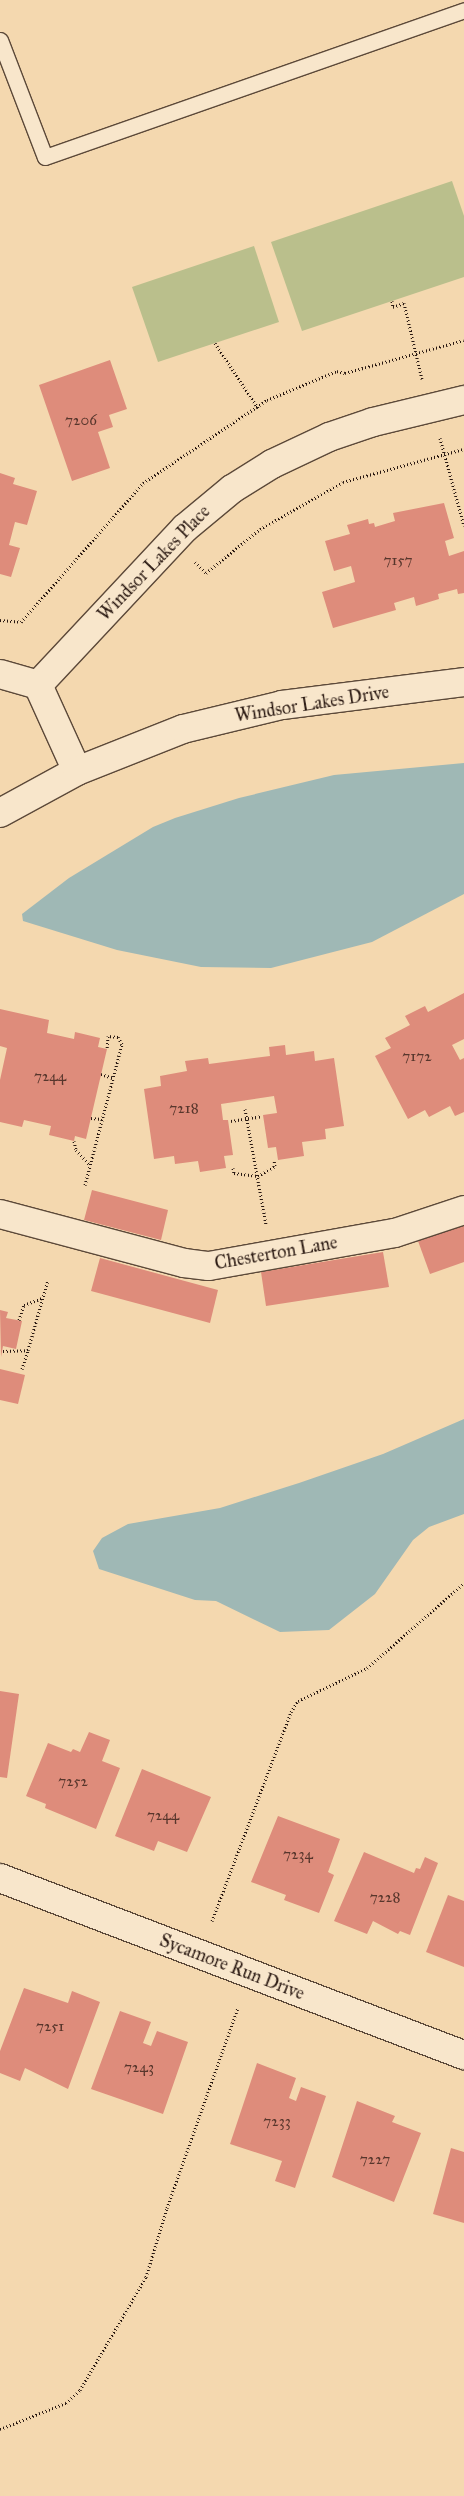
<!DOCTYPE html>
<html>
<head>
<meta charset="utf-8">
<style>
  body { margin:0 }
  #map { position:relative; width:464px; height:2496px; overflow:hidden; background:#f4d8af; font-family:"IM FELL Great Primer",serif }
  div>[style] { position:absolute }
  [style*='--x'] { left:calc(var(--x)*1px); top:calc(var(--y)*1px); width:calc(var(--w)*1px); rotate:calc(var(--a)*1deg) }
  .green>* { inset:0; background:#babf8c }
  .water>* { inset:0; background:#9fb8b5 }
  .building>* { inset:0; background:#de8c7b }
  .path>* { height:3px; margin-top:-1.5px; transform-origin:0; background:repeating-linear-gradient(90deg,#2a1912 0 1px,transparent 0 3.5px) }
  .roads { filter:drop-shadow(1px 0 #5c4939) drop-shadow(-1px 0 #5c4939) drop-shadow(0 1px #5c4939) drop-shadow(0 -1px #5c4939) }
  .lane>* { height:15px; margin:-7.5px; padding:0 7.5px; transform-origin:7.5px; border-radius:7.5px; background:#f8e6cb }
  .street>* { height:28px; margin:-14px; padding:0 14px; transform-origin:14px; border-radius:14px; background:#f8e6cb }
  span { translate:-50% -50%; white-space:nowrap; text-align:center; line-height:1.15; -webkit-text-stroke:4px #f8e6cb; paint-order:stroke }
  .number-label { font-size:15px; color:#57362c }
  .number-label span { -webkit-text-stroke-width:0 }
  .street-label { font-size:18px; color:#2a1912 }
</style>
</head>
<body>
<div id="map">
  <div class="green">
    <div style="clip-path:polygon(452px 181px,464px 216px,464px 277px,302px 331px,271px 242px)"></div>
    <div style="clip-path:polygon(254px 246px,279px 322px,158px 362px,132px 287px)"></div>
  </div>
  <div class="water">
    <div style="clip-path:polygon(464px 763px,464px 894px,372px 942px,271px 968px,201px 967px,117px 950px,23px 921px,22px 914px,69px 878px,153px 827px,175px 818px,239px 798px,334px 775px)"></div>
    <div style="clip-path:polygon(464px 1419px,464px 1514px,429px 1527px,413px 1540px,375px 1594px,329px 1630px,280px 1632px,216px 1601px,195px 1600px,99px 1569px,93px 1551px,102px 1538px,128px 1524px,220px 1508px,299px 1483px,383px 1454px)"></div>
  </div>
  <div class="building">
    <div style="clip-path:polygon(110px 360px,127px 409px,109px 415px,113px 427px,98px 432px,110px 468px,72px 481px,39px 385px)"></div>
    <div style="clip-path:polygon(0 473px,15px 478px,13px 484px,37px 491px,27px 525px,15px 522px,9px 545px,20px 548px,11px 577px,0 574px)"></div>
    <div style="clip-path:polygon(444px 503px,454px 538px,445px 541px,449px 556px,464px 551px,464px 593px,458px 594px,457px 589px,438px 594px,439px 599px,416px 606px,414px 597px,394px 603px,396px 610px,333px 628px,322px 592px,355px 582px,351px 566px,334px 571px,325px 541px,350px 534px,347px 525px,368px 519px,369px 524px,374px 523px,375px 527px,395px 521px,393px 513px)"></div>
    <div style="clip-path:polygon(464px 993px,464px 1039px,452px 1045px,460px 1060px,464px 1058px,464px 1112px,455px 1116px,450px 1106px,429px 1117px,425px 1110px,408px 1119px,375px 1056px,391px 1048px,385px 1038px,410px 1025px,405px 1016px,425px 1006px,428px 1012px)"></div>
    <div style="clip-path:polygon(0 1009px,49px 1020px,47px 1033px,74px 1039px,75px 1032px,100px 1038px,98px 1047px,107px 1049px,86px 1139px,75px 1136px,74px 1141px,49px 1135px,51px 1126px,24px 1120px,22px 1127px,0 1122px,0 1080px,7px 1048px,0 1046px)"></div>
    <div style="clip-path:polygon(285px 1045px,286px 1055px,314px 1051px,315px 1061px,334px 1058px,344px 1126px,325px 1129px,326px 1139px,302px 1142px,304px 1156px,278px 1160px,276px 1147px,268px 1148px,263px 1115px,277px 1113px,274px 1096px,221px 1104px,223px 1120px,228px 1120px,233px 1155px,224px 1156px,226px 1168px,200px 1172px,198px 1161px,175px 1164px,174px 1156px,154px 1159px,144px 1089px,161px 1086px,160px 1076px,187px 1071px,185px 1061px,208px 1058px,209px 1064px,270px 1056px,269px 1047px)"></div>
    <div style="clip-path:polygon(92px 1190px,168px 1210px,161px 1240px,84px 1220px)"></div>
    <div style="clip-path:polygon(464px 1225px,464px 1262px,430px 1274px,418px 1241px)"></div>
    <div style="clip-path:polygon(383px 1252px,389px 1287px,266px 1306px,261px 1272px)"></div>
    <div style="clip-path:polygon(100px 1258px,218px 1290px,210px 1323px,91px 1291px)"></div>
    <div style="clip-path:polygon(0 1310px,8px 1312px,6px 1318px,22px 1321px,16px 1349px,3px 1346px,1px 1357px)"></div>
    <div style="clip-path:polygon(0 1369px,25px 1375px,18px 1404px,0 1400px)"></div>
    <div style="clip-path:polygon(0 1691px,19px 1694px,7px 1778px,0 1777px)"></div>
    <div style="clip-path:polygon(89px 1732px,110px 1740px,102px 1761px,120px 1768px,96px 1829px,45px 1808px,46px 1804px,26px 1796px,48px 1743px,71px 1752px,73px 1749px,80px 1752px)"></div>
    <div style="clip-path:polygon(142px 1769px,211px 1797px,187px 1852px,158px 1841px,154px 1851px,115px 1836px)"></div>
    <div style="clip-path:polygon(278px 1816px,340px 1839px,328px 1872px,334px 1875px,319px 1913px,284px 1900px,286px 1895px,251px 1882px)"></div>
    <div style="clip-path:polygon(364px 1852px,414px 1873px,416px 1868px,420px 1869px,425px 1857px,438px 1863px,410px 1935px,400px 1931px,398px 1934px,373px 1921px,367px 1934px,334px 1921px)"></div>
    <div style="clip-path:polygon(448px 1895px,464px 1901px,464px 1967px,426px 1952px)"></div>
    <div style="clip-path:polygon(24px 1988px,68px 2003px,72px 1991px,100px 2002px,68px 2089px,25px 2068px,20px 2081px,0 2073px,0 2051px)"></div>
    <div style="clip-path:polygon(120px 2011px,151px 2022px,143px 2043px,151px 2046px,157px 2031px,188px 2042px,163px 2114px,91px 2089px)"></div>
    <div style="clip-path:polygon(257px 2063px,296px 2078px,289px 2098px,296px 2101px,301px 2087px,326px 2096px,295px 2188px,275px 2181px,282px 2161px,230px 2144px)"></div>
    <div style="clip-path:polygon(357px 2101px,395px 2116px,392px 2122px,421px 2133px,394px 2202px,332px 2177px)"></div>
    <div style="clip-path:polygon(451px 2148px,464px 2152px,464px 2223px,433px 2214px)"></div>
  </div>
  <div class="path">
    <div style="--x:392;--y:301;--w:6;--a:81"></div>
    <div style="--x:393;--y:307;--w:12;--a:-20"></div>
    <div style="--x:404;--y:303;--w:78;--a:76.7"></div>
    <div style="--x:215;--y:343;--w:78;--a:56.5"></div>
    <div style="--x:440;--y:438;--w:91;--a:74.7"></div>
    <div style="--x:195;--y:562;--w:16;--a:45"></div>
    <div style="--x:206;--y:573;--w:70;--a:-39.2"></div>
    <div style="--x:260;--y:529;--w:95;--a:-29.5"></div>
    <div style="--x:343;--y:482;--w:125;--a:-15.3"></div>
    <div style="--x:0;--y:620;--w:21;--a:5"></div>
    <div style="--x:21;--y:622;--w:185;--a:-48.7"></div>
    <div style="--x:143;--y:483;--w:149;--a:-33.8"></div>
    <div style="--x:267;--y:400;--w:76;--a:-22.5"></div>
    <div style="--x:337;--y:371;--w:8;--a:14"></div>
    <div style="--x:345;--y:373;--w:123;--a:-15.5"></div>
    <div style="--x:101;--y:1074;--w:13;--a:18"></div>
    <div style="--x:245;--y:1109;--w:117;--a:79.7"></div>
    <div style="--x:91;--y:1118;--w:11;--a:5"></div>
    <div style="--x:231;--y:1121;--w:31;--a:-9"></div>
    <div style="--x:74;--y:1141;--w:9;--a:77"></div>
    <div style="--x:76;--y:1150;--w:21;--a:47"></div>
    <div style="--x:233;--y:1168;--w:5;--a:79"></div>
    <div style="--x:234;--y:1173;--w:24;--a:7"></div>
    <div style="--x:258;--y:1176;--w:20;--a:-30"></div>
    <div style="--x:275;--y:1166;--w:6;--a:-99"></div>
    <div style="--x:85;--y:1185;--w:146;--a:-75.3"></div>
    <div style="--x:122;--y:1044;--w:8;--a:-120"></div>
    <div style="--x:118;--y:1037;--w:10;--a:-174"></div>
    <div style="--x:108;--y:1036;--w:13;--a:94"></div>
    <div style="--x:19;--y:1320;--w:16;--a:-72"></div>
    <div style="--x:24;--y:1305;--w:19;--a:-21"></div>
    <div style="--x:3;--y:1351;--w:25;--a:-2"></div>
    <div style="--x:28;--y:1350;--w:73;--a:-74.1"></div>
    <div style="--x:22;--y:1369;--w:20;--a:-72"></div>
    <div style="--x:212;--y:1921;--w:223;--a:-69.3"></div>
    <div style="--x:291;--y:1712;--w:13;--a:-58"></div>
    <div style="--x:298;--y:1701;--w:76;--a:-25.6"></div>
    <div style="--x:367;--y:1668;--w:129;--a:-41.2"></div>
    <div style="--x:0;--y:2429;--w:71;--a:-21.5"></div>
    <div style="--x:66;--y:2403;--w:19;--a:-43"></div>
    <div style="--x:80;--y:2390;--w:131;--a:-59.7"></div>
    <div style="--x:146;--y:2277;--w:72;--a:-73.1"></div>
    <div style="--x:167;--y:2208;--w:212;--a:-70.5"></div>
  </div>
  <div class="roads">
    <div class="lane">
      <div style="--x:0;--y:40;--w:125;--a:69"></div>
      <div style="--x:45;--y:157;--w:444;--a:-19.3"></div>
    </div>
    <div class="street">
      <div style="--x:0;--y:674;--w:40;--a:16"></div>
      <div style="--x:38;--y:685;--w:215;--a:-46.9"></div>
      <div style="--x:185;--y:528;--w:61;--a:-39.7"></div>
      <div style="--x:232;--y:489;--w:47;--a:-32"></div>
      <div style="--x:272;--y:464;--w:63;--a:-25.3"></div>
      <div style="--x:329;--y:437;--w:46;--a:-18.8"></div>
      <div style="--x:373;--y:422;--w:94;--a:-13.6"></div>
      <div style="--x:38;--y:685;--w:94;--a:65.6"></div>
      <div style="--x:0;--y:813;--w:88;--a:-28.6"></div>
      <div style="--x:77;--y:771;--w:114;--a:-21.6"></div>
      <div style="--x:183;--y:729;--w:102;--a:-13.6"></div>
      <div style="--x:282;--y:705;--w:183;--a:-7.2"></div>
      <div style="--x:0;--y:1214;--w:190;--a:14.9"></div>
      <div style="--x:184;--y:1263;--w:25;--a:7"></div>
      <div style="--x:209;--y:1266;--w:189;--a:-10.1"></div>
      <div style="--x:395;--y:1233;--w:73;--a:-18.4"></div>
      <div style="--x:0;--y:1878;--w:497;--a:20.9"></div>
    </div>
  </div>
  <div class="number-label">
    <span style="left:81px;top:421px">7206</span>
    <span style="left:398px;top:561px">7157</span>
    <span style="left:417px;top:1057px">7172</span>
    <span style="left:50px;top:1077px">7244</span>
    <span style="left:184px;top:1109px">7218</span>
    <span style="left:73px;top:1782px">7252</span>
    <span style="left:163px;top:1816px">7244</span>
    <span style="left:298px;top:1855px">7234</span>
    <span style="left:385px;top:1898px">7228</span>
    <span style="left:50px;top:2027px">7251</span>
    <span style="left:139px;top:2068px">7243</span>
    <span style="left:277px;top:2122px">7233</span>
    <span style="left:375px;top:2160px">7227</span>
  </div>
  <div class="street-label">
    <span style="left:154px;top:563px;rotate:-46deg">Windsor Lakes Place</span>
    <span style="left:312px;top:704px;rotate:-9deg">Windsor Lakes Drive</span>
    <span style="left:276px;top:1253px;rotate:-10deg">Chesterton Lane</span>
    <span style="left:232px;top:1967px;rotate:21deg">Sycamore Run Drive</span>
  </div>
</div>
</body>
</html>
